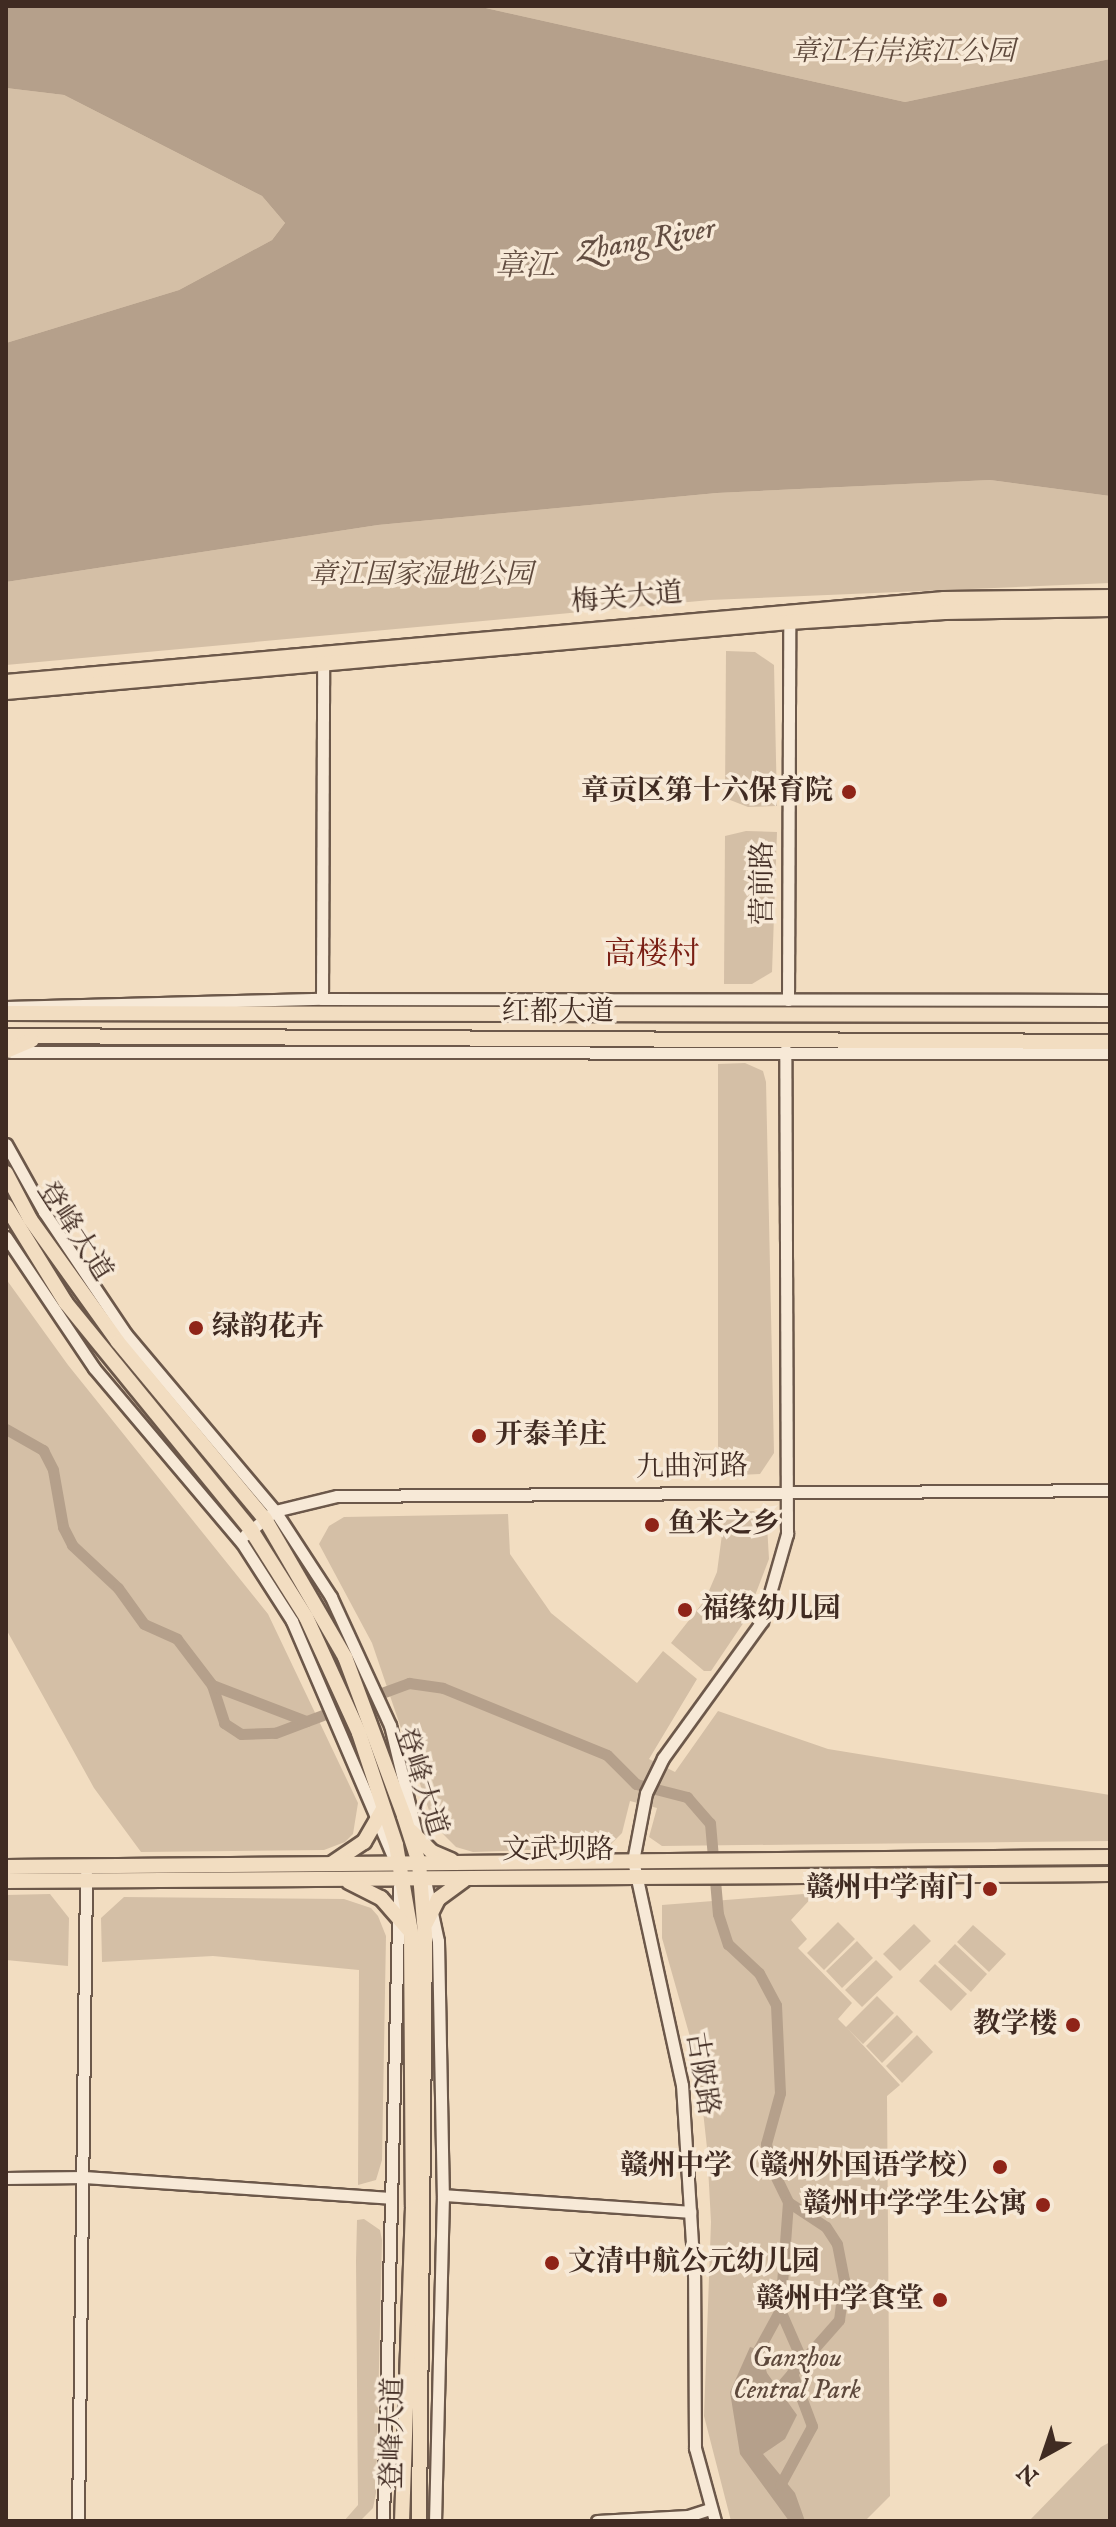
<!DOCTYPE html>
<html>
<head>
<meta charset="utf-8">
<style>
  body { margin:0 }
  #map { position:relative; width:1116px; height:2527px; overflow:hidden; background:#f2ddc1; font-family:"IM FELL English","Noto Serif SC",serif }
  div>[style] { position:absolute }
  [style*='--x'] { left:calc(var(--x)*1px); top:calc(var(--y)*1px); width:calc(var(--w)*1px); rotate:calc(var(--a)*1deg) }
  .green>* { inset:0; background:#d4bfa6 }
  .water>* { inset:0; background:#b5a08b }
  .canal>* { height:11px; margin:-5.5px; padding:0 5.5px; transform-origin:5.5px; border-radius:5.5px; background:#b5a08b }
  .roads { filter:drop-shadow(2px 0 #6c584a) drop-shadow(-2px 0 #6c584a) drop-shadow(0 2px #6c584a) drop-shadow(0 -2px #6c584a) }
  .minor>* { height:11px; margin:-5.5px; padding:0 5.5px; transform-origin:5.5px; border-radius:5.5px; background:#f7e9d7 }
  .major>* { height:14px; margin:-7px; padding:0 7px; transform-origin:7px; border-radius:7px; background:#f2ddc1 }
  .dots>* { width:22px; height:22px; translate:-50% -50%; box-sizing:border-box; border:4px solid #f7e9d7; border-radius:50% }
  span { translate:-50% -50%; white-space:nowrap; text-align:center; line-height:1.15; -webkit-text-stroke:7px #f7e9d7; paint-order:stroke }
  .park-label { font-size:28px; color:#5e493c; font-style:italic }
  .street-label { font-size:28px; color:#402b22 }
  .poi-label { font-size:28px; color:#402b22; font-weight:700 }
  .right { translate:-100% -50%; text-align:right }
  .left { translate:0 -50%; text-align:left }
  .water-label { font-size:30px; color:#634e42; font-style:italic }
  .quarter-label { font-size:32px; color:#7a1f14 }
  .frame { position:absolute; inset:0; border:8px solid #402b22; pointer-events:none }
  .north { position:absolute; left:1004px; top:2415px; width:80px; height:80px; -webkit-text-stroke:6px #f7e9d7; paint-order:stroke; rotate:220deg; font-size:22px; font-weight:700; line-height:32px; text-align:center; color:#402b22 }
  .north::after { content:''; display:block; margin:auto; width:28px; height:36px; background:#402b22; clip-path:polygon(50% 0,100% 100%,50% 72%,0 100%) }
</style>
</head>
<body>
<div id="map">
  <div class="green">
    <div style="clip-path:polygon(477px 6px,1110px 6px,1110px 59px,905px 102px)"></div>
    <div style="clip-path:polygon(6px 88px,64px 95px,262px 196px,285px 223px,272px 240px,179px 290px,6px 343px)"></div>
    <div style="clip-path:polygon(990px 480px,1110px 496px,1110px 583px,710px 600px,6px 665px,6px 582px,378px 525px,717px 493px)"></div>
    <div style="clip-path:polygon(726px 651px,755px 652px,774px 665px,777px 806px,748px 807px,725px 798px)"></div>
    <div style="clip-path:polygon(746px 831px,777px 832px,772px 972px,752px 984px,724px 984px,725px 836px)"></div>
    <div style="clip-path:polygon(745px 1063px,763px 1071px,766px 1082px,774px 1453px,760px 1474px,718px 1476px,718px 1064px)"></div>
    <div style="clip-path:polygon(6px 1279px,68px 1365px,268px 1614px,358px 1803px,353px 1834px,345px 1842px,324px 1850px,141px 1852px,94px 1788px,6px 1629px)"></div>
    <div style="clip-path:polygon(754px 1511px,767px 1525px,769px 1559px,746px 1619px,711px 1671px,704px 1671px,671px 1643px,705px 1600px,717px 1572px,725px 1512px)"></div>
    <div style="clip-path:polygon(508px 1514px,510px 1554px,551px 1613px,637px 1683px,663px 1651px,697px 1679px,649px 1759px,675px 1772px,718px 1711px,828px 1749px,1110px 1795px,1110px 1841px,662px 1846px,649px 1837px,657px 1808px,630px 1801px,622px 1833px,608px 1847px,473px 1852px,456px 1847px,434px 1825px,372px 1643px,319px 1544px,329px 1526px,344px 1517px)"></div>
    <div style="clip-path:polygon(816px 1893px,791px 1920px,807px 1939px,798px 1948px,852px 2003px,838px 2019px,846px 2027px,877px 1996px,894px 2013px,863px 2044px,847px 2028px,900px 2085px,887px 2096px,890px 2496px,865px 2521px,731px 2521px,704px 2416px,711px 2222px,707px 2148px,698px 2065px,662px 1938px,662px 1905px)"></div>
    <div style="clip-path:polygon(50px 1894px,69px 1918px,68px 1966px,6px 1960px,6px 1895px)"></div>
    <div style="clip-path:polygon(124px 1897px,344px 1899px,371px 1908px,378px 1916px,386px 1936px,382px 2160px,376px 2180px,358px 2185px,359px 1970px,213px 1956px,102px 1962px,101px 1918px)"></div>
    <div style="clip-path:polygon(838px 1922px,855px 1939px,824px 1970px,807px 1953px)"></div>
    <div style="clip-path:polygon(914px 1924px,931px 1941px,900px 1971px,883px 1954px)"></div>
    <div style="clip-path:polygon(973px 1925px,1006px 1954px,989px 1972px,957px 1942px)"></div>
    <div style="clip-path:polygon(857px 1941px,873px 1958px,842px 1988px,826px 1971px)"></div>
    <div style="clip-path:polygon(955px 1944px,987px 1974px,971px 1992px,938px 1962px)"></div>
    <div style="clip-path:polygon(876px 1960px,893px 1977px,862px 2007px,845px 1990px)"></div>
    <div style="clip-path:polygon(935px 1964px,967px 1994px,951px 2011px,919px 1981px)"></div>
    <div style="clip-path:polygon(897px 2015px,913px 2032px,882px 2063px,866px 2046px)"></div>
    <div style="clip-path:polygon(917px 2035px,933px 2052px,902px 2083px,886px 2066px)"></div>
    <div style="clip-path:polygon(364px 2219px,380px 2230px,382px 2240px,376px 2493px,373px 2508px,360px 2521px,344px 2521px,358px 2505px,356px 2261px,357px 2220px)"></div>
    <div style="clip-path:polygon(1110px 2442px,1110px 2521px,1029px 2521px,1101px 2447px)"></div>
  </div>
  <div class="water">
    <div style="clip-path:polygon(6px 6px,477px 6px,905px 102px,1110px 59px,1110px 496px,990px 480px,717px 493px,378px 525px,6px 582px,6px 343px,179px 290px,272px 240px,285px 223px,262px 196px,64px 95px,6px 88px)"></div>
    <div style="clip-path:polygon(750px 2347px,760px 2350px,767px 2373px,797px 2415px,785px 2439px,763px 2454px,795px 2493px,805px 2521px,789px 2521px,740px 2454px,730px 2392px)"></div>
  </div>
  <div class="canal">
    <div style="--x:6;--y:1429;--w:43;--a:29.6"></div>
    <div style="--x:43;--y:1450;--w:22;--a:63"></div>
    <div style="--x:53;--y:1470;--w:58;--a:80"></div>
    <div style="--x:63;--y:1527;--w:20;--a:63"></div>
    <div style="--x:72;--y:1545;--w:63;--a:43.1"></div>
    <div style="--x:118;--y:1588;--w:44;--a:54.2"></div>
    <div style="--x:144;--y:1624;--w:36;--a:24"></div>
    <div style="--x:177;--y:1639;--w:58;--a:52.7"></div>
    <div style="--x:212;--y:1685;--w:40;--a:72"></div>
    <div style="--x:224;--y:1723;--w:20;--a:33"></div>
    <div style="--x:241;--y:1734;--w:34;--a:-2"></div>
    <div style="--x:275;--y:1733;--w:82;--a:-20.6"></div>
    <div style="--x:212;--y:1685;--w:101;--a:21"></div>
    <div style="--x:368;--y:1698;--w:44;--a:-20.1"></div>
    <div style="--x:409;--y:1683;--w:34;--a:8"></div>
    <div style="--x:443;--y:1688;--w:177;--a:22.2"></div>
    <div style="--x:607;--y:1755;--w:41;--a:45"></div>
    <div style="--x:636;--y:1784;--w:53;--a:14.3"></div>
    <div style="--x:687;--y:1797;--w:35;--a:49"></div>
    <div style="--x:710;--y:1823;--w:91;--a:85"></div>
    <div style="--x:718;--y:1914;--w:32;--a:72"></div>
    <div style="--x:728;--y:1944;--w:42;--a:43.1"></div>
    <div style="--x:759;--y:1973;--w:36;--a:62"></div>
    <div style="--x:776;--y:2005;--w:88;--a:87.4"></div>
    <div style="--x:780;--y:2093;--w:53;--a:105.4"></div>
    <div style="--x:766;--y:2144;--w:26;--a:77"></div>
    <div style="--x:772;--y:2169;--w:37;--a:64"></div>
    <div style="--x:788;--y:2202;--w:45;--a:33.3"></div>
    <div style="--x:826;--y:2227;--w:20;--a:57"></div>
    <div style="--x:837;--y:2244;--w:37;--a:79"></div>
    <div style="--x:844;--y:2280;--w:40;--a:97.1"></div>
    <div style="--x:839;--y:2320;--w:101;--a:131.4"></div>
    <div style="--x:788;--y:2202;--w:108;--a:94.2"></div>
    <div style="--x:780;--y:2310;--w:52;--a:66.4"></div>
    <div style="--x:757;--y:2363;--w:9;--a:-96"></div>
    <div style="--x:756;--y:2354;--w:50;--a:-61.4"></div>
    <div style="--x:780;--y:2485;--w:67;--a:-61.5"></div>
    <div style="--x:812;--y:2426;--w:57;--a:-110.7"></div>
  </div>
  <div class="roads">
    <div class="minor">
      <div style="--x:322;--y:999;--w:343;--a:-89.8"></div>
      <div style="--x:788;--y:1000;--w:378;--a:-89.8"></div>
      <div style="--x:6;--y:1007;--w:316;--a:-1.5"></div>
      <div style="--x:322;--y:999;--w:788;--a:0.07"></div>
      <div style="--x:11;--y:1052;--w:1099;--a:0.05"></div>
      <div style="--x:6;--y:1144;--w:78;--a:60.8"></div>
      <div style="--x:44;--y:1212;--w:147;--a:56.1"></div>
      <div style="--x:126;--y:1334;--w:231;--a:49.9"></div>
      <div style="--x:275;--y:1511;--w:103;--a:56.9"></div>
      <div style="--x:331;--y:1597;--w:141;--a:65.3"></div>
      <div style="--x:390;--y:1725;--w:119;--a:76.4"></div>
      <div style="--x:6;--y:1237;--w:158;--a:56.1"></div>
      <div style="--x:94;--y:1368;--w:229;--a:49.8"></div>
      <div style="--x:242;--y:1543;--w:93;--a:57.3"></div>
      <div style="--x:292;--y:1621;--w:261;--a:66.8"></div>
      <div style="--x:245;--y:1535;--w:38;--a:-39"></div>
      <div style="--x:275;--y:1511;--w:64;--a:-13.6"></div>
      <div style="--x:337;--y:1496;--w:773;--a:-0.44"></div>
      <div style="--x:426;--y:1885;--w:57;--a:77.9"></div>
      <div style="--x:438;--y:1941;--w:254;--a:88.9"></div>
      <div style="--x:443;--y:2195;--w:326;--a:91.4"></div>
      <div style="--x:6;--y:2178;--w:78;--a:-0.7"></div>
      <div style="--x:84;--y:2177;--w:307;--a:3.9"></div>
      <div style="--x:443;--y:2195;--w:248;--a:3.9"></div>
      <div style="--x:78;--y:2521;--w:647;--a:-89.29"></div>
      <div style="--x:383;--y:2521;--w:635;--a:-88.56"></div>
      <div style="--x:597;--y:2521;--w:91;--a:-3.1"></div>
      <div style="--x:688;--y:2516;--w:22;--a:-18"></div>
      <div style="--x:715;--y:2521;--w:76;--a:-105.3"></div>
      <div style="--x:695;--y:2448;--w:173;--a:-90.3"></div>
      <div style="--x:694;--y:2275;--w:190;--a:-93.6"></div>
      <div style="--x:682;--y:2085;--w:229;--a:-102.3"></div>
      <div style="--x:633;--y:1861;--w:69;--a:-79.2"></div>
      <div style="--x:646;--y:1793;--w:39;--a:-64"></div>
      <div style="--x:663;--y:1758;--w:169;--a:-54.1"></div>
      <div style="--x:762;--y:1621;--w:91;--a:-74"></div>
      <div style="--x:787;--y:1534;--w:484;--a:-90.2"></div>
    </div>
    <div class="major">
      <div style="--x:6;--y:682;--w:942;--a:-5.06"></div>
      <div style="--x:944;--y:599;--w:166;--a:-0.7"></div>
      <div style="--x:6;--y:692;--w:786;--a:-5.11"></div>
      <div style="--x:789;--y:622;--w:156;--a:-3.7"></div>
      <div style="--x:945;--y:612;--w:165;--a:-1"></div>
      <div style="--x:6;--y:1013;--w:1104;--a:0.1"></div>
      <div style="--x:6;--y:1036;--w:1104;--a:0.31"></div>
      <div style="--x:6;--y:1051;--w:28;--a:-23"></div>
      <div style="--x:6;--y:1173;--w:52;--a:62.4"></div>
      <div style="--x:30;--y:1219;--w:151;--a:54.4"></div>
      <div style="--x:118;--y:1342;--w:230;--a:50.3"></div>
      <div style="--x:265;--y:1519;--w:160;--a:59.9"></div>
      <div style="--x:345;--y:1657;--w:170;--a:69.6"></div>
      <div style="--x:404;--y:1816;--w:49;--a:72.3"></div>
      <div style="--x:419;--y:1863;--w:72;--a:85.2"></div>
      <div style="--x:425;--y:1935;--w:586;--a:90.59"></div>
      <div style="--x:6;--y:1206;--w:114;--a:58.3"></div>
      <div style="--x:66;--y:1303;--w:293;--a:50.8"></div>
      <div style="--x:251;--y:1530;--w:103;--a:57.7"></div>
      <div style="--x:306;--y:1617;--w:128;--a:65.4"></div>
      <div style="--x:359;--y:1733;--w:118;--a:71.7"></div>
      <div style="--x:396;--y:1845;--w:88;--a:80.2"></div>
      <div style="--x:411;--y:1932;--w:275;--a:89.6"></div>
      <div style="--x:413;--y:2207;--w:314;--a:92"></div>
      <div style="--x:411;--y:1831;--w:30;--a:45"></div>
      <div style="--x:432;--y:1852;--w:21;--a:23"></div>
      <div style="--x:331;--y:1864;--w:40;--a:-34"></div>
      <div style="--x:364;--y:1842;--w:39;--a:-60"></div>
      <div style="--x:6;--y:1867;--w:1104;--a:-0.52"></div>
      <div style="--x:6;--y:1881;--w:1104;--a:-0.36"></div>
      <div style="--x:349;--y:1882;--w:36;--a:27"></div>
      <div style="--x:381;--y:1898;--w:43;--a:48.8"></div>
      <div style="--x:426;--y:1923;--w:27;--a:-63"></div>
      <div style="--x:438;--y:1899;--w:32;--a:-36"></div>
    </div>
  </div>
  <div class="dots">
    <div style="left:849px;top:792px;background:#8f2418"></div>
    <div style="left:196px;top:1328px;background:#8f2418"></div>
    <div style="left:479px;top:1436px;background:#8f2418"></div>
    <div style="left:652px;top:1525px;background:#8f2418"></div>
    <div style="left:685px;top:1610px;background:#8f2418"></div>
    <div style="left:990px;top:1889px;background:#8f2418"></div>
    <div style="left:1073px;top:2025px;background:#8f2418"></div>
    <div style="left:1000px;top:2167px;background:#8f2418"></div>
    <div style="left:1043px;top:2205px;background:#8f2418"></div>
    <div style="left:552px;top:2263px;background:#8f2418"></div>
    <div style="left:940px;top:2300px;background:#8f2418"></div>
  </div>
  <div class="park-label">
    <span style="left:903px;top:53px">章江右岸滨江公园</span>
    <span style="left:421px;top:576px">章江国家湿地公园</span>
    <span style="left:797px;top:2375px">Ganzhou<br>Central Park</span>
  </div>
  <div class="street-label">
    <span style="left:627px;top:599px;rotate:-5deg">梅关大道</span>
    <span style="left:764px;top:883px;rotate:-90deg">营前路</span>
    <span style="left:558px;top:1013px">红都大道</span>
    <span style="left:74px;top:1232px;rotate:57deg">登峰大道</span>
    <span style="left:692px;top:1468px;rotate:-1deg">九曲河路</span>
    <span style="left:420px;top:1782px;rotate:72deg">登峰大道</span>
    <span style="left:558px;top:1851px">文武坝路</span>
    <span style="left:701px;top:2074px;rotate:81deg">古陂路</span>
    <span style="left:394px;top:2433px;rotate:-89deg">登峰大道</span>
  </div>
  <div class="poi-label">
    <span class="right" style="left:833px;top:792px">章贡区第十六保育院</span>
    <span class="left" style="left:212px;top:1328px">绿韵花卉</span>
    <span class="left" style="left:495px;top:1436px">开泰羊庄</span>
    <span class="left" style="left:668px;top:1525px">鱼米之乡</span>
    <span class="left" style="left:701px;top:1610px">福缘幼儿园</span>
    <span class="right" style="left:974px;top:1889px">赣州中学南门</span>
    <span class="right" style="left:1057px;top:2025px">教学楼</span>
    <span class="right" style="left:984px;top:2167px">赣州中学（赣州外国语学校）</span>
    <span class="right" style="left:1027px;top:2205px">赣州中学学生公寓</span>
    <span class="left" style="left:568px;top:2263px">文清中航公元幼儿园</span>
    <span class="right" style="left:924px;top:2300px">赣州中学食堂</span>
  </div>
  <div class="water-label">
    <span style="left:646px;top:241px;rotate:-10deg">Zhang River</span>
    <span style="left:525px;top:267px">章江</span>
  </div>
  <div class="quarter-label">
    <span style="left:652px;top:956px">高楼村</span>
  </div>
  <div class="frame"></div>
  <div class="north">N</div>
</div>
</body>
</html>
